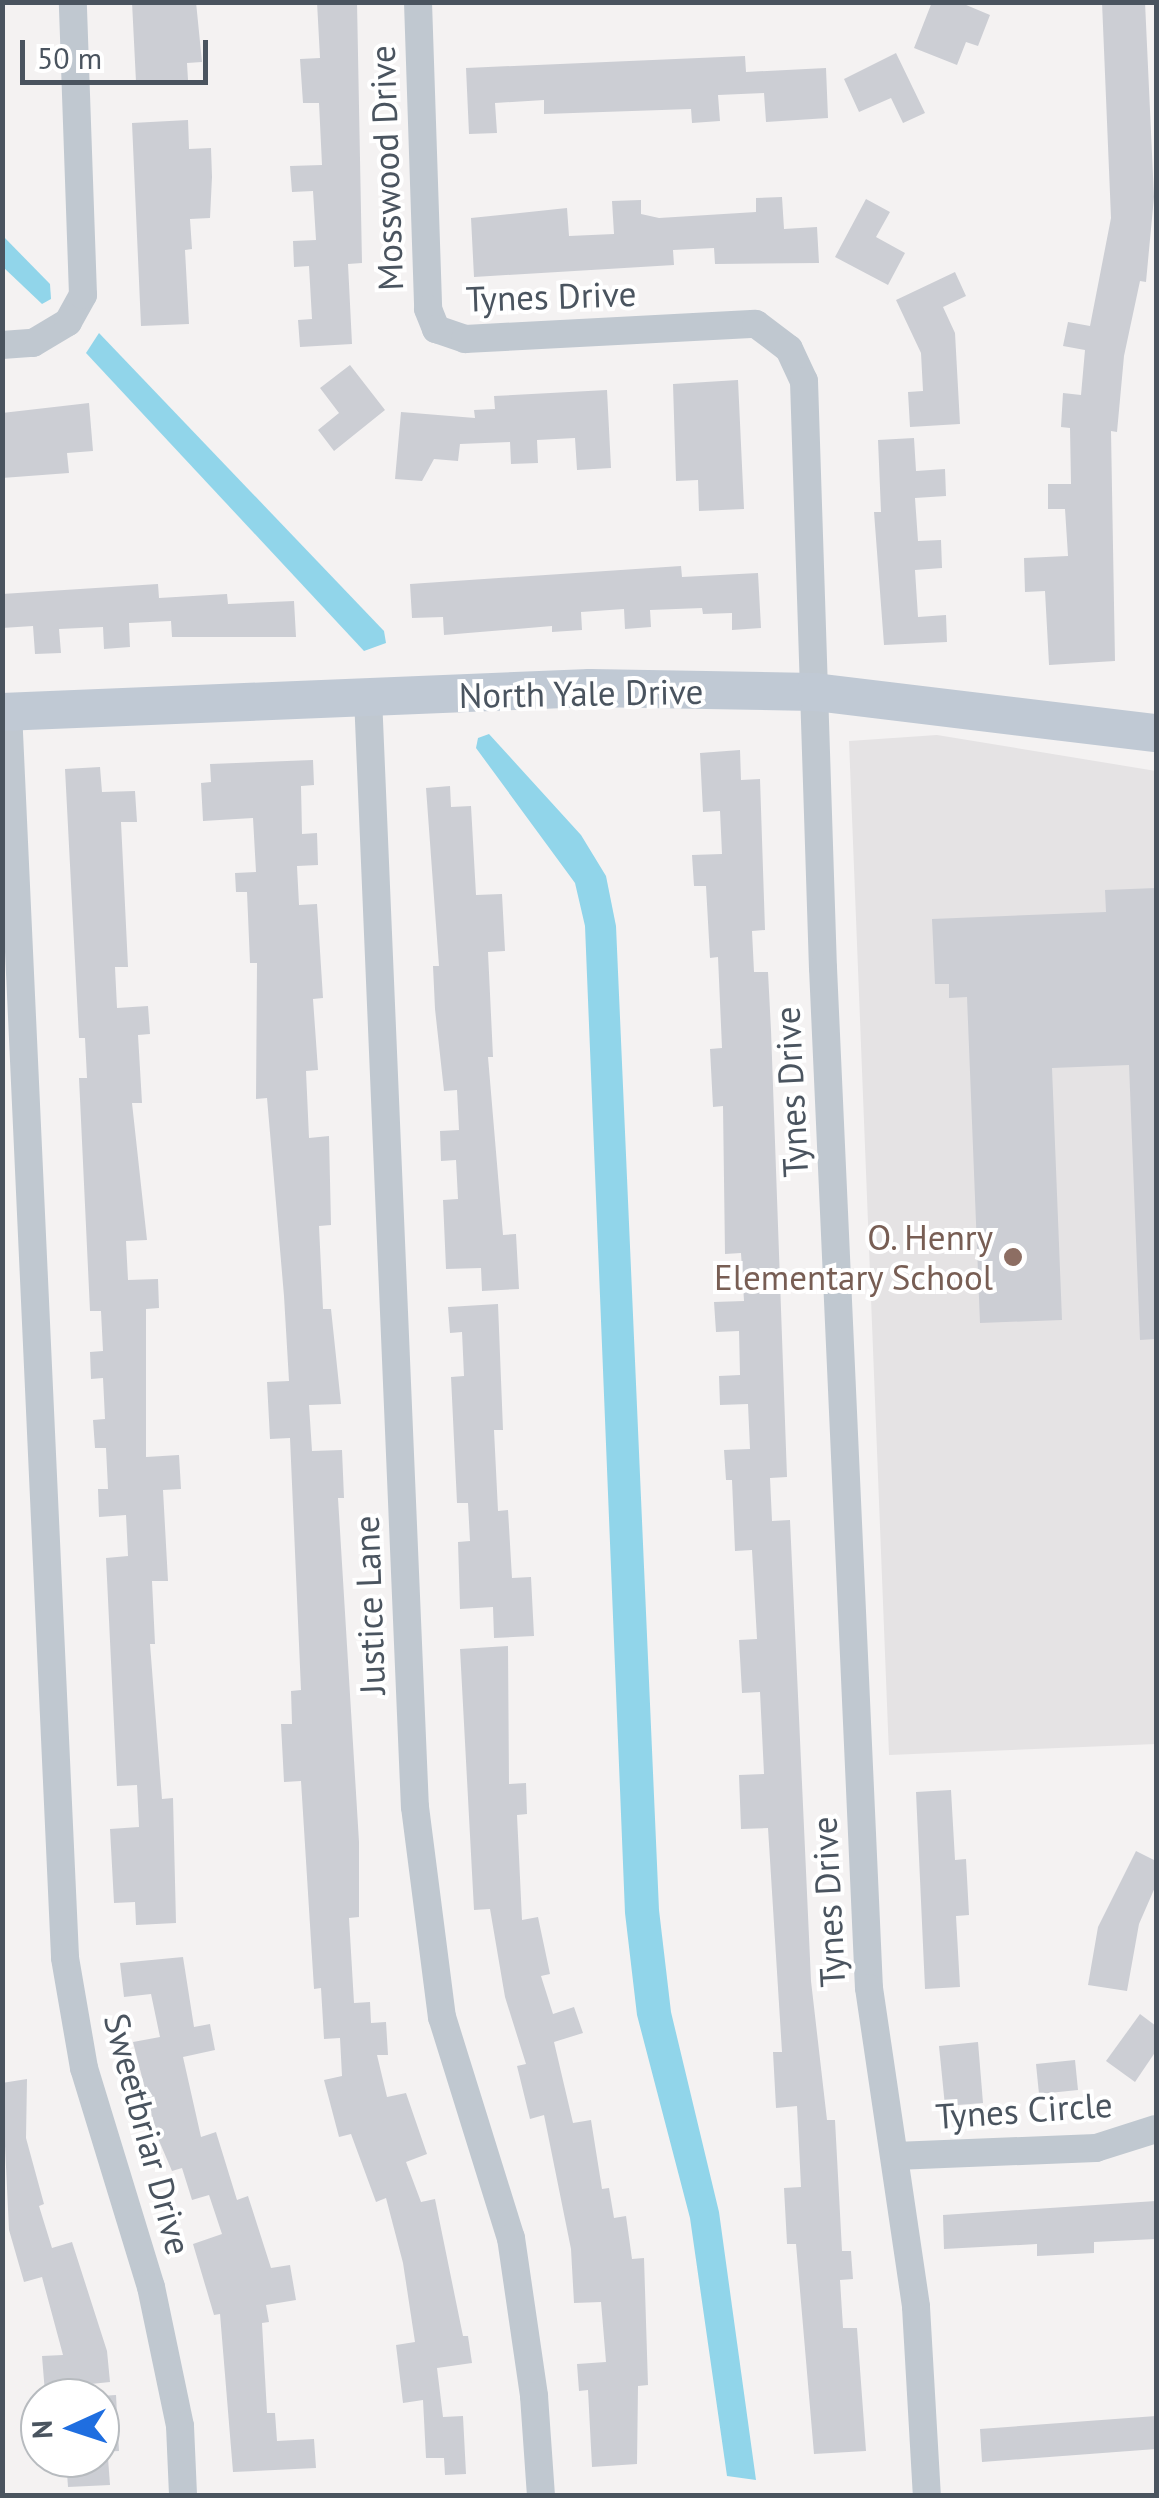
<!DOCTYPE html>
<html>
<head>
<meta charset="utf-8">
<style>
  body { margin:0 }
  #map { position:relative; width:1159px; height:2498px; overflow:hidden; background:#f4f2f2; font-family:"PT Sans",sans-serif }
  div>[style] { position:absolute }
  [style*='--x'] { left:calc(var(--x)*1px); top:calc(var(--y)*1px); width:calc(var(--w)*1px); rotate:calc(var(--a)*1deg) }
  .education>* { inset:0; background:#e5e3e4 }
  .water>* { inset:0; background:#91d5ea }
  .building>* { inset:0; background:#ccced4 }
  .street>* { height:28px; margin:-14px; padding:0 14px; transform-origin:14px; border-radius:14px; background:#c0c8d0 }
  .secondary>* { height:38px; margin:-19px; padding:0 19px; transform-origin:19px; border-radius:19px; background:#c0c9d4 }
  .dots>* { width:28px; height:28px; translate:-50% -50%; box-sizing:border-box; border:5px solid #fff; border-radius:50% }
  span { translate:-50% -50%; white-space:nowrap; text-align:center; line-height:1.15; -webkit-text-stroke:8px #fff; paint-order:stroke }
  .street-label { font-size:35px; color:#4a545f }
  .education-label { font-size:35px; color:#785e54 }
  .right { translate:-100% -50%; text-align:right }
  .frame { position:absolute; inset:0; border:5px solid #4a545f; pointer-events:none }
  .north { position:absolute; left:20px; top:2378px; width:100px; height:100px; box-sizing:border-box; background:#fff; border:2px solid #b7bbbf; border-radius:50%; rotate:267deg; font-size:28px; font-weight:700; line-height:40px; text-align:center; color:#4a545f }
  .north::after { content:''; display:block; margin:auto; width:35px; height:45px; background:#1f6ee0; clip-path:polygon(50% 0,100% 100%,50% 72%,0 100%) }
  .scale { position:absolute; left:20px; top:40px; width:188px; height:45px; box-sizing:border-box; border:5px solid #4a545f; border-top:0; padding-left:12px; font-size:30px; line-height:35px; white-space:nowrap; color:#4a545f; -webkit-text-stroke:8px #fff; paint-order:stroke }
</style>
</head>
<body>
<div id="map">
  <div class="education">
    <div style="clip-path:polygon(937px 735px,1156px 771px,1156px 1744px,889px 1755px,849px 741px)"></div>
  </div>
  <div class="water">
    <div style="clip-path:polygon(2px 235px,50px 284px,51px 299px,42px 304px,3px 267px)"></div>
    <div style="clip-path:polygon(99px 333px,384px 631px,386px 643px,364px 651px,86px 353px)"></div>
    <div style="clip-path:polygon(489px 734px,581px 835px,606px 876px,616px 926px,659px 1910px,671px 2012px,719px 2212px,756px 2480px,727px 2476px,690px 2218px,637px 2015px,625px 1913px,585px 926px,575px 883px,476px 748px,478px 738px)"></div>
  </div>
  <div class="building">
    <div style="clip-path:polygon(132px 2px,196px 2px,202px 62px,187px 63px,188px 80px,136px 82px)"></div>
    <div style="clip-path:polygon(317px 2px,357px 2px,362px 263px,348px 264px,352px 344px,300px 347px,298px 320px,312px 319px,309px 266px,294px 267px,293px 241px,316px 240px,313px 191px,292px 192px,290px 166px,322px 165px,319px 103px,303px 103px,300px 59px,320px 58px)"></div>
    <div style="clip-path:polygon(932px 2px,959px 2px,990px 15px,978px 46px,966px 42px,957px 65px,914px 48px)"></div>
    <div style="clip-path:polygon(1102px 2px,1145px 2px,1154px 197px,1146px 282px,1140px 281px,1124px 356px,1117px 432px,1111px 431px,1115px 661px,1049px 665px,1045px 591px,1025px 592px,1024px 558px,1068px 556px,1065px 509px,1048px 509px,1048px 484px,1071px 484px,1070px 428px,1061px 427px,1063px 393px,1081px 395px,1085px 350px,1063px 346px,1068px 322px,1090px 326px,1111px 218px)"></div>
    <div style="clip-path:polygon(896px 53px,925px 113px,903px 123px,891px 98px,859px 112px,844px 79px)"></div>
    <div style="clip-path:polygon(745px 56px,746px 72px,826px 68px,828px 118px,766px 122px,764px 93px,718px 95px,720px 121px,692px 123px,691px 109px,544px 114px,544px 100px,495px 103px,497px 133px,469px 134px,466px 68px)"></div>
    <div style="clip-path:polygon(188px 120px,189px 149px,211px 148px,212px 177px,210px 218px,190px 219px,192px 249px,185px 250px,189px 324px,141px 326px,132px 123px)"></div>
    <div style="clip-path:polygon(782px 197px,784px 229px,817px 227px,819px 263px,715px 264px,714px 248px,673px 250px,674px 265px,474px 277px,471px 218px,567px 208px,569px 236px,614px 234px,612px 201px,641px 200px,641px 214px,659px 218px,756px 212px,756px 198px)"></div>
    <div style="clip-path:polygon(866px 199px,890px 212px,876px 237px,905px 253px,888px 285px,835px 257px)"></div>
    <div style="clip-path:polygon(955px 272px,966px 296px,943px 307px,955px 333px,960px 424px,910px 427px,908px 392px,923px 391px,921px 353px,896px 300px)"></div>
    <div style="clip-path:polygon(350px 365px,385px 410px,334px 451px,318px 430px,339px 413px,320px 388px)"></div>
    <div style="clip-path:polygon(738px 380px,744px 509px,699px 511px,698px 480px,676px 481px,673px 384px)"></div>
    <div style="clip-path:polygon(607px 390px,611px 468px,577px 470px,575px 438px,537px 440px,538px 463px,511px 464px,510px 442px,460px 444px,458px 461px,434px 459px,422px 481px,395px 479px,401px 412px,475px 418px,474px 410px,495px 409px,494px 396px)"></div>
    <div style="clip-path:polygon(89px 403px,93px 451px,67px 453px,69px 473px,2px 478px,2px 413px)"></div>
    <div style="clip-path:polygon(914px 438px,916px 471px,945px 469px,946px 496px,915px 498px,918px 541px,941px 540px,942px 568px,915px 570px,918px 617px,946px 615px,947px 642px,884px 645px,874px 512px,881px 512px,878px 440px)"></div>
    <div style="clip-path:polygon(681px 566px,682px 577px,758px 573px,761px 628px,732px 630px,732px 613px,703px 614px,702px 608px,650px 610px,651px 627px,625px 629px,624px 609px,581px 612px,582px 630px,552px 632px,552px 626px,444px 635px,443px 617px,412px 618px,410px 584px)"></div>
    <div style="clip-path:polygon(158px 584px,159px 598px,227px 594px,228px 604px,294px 601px,296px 637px,172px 637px,171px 621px,129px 623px,130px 647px,104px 649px,103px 627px,59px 629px,61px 653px,35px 654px,33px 626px,2px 628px,2px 594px)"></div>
    <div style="clip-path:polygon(740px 750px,741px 780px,760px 779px,765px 930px,752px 931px,754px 972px,768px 972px,771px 1030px,787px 1477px,770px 1478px,772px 1521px,790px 1520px,811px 1981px,827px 2120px,835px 2120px,842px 2251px,851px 2251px,853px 2279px,840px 2280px,843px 2328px,857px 2328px,866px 2451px,814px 2454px,796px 2244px,787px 2244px,784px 2188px,801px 2187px,797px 2106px,776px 2108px,773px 2052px,782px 2052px,768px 1828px,741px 1829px,739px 1775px,764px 1774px,760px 1692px,742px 1693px,739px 1640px,757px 1639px,752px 1550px,735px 1551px,732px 1480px,726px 1480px,724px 1450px,750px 1449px,748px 1404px,720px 1405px,719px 1376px,740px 1375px,739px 1331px,716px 1332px,714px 1302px,744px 1301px,741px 1253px,725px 1254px,723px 1106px,713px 1107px,710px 1049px,722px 1048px,718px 957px,710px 958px,706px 886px,694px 886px,692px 855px,722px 854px,720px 811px,703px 812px,700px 753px)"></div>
    <div style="clip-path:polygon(313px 760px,314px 785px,301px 786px,302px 834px,317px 833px,318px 865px,297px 866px,299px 905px,317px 904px,323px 998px,313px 999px,318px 1070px,306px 1071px,309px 1138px,329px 1136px,331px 1225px,319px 1226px,323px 1309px,331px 1309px,341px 1404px,309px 1405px,312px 1451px,342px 1450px,344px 1498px,338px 1498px,359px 1842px,359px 1917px,349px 1918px,354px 2003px,370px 2002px,371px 2023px,386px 2022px,388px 2055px,377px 2055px,387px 2097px,406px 2093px,427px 2154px,406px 2162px,421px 2202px,435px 2199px,463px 2336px,468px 2336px,472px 2363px,437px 2368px,443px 2417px,463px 2416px,466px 2474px,445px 2475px,444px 2458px,426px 2458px,423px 2400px,403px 2403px,396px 2345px,415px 2342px,403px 2263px,386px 2198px,376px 2202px,351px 2134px,339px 2137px,324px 2080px,342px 2076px,340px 2038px,324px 2039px,321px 1988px,314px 1989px,301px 1781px,284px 1782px,281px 1724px,292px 1724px,291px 1691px,301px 1690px,290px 1438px,270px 1439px,267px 1382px,289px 1381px,284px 1296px,267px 1098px,256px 1099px,257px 963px,250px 963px,247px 892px,236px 892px,235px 873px,256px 872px,253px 818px,203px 821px,201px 783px,211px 782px,210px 764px)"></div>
    <div style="clip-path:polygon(100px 767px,102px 792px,135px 791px,137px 822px,121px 822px,128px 967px,115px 967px,117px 1008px,148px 1006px,150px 1034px,138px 1035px,142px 1103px,132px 1103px,147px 1240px,126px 1241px,128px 1280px,158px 1279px,159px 1308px,146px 1309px,146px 1457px,179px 1455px,181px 1489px,163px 1490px,168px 1581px,152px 1581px,155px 1644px,150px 1644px,162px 1799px,173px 1798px,176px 1923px,136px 1925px,135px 1902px,114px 1903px,110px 1829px,139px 1827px,137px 1785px,117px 1786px,106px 1558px,128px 1556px,126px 1515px,99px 1517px,98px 1489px,108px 1489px,106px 1448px,95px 1448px,93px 1420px,105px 1419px,103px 1378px,91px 1379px,90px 1352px,103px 1351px,101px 1311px,90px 1311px,79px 1078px,87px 1078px,85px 1038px,79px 1038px,65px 769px)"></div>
    <div style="clip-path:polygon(450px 786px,451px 807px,471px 806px,476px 895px,502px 894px,505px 951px,488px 952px,493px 1057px,488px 1057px,503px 1235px,516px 1234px,519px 1289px,482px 1291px,481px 1268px,446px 1269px,443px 1200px,458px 1199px,456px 1160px,441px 1161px,440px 1131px,459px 1130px,457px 1090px,444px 1091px,435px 1009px,433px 966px,439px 966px,426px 788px)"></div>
    <div style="clip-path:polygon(1156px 888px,1156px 1339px,1140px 1340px,1129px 1065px,1052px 1068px,1062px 1320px,980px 1323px,967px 997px,949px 998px,949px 984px,935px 984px,932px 919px,1106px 912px,1105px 890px)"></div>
    <div style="clip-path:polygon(498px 1304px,503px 1430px,494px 1430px,498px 1511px,508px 1510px,512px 1578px,531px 1577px,534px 1636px,494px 1638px,493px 1607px,460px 1609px,458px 1542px,470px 1541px,468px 1503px,457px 1503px,451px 1377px,464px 1376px,462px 1332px,450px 1333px,448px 1307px)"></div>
    <div style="clip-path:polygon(508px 1646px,509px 1784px,526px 1783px,527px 1814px,517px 1815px,522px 1920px,538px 1917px,550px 1974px,541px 1976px,553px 2014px,574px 2007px,583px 2033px,554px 2042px,573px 2123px,591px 2120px,602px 2189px,609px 2188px,614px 2218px,626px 2216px,632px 2259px,644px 2258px,648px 2385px,638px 2386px,637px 2464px,592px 2467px,588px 2390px,579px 2391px,577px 2364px,606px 2362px,601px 2302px,574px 2303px,571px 2249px,544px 2115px,530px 2119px,517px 2066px,526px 2064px,505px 1997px,490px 1909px,474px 1910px,460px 1649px)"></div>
    <div style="clip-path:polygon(951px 1790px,955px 1860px,966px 1859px,969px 1915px,956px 1916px,960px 1987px,925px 1989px,916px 1792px)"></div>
    <div style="clip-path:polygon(1136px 1851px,1156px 1861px,1156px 1885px,1139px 1924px,1127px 1991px,1088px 1985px,1098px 1927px)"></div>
    <div style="clip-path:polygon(183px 1957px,194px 2027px,210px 2024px,215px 2050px,183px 2057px,201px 2137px,216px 2132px,237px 2200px,248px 2196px,271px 2268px,290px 2265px,296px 2300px,266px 2305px,269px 2322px,262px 2323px,267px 2413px,275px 2413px,277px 2441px,314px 2439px,316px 2468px,233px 2472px,220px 2314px,214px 2315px,193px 2244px,222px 2234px,209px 2195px,192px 2200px,182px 2168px,172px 2171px,157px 2136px,133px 2042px,160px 2037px,151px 1994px,124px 1997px,120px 1963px)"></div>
    <div style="clip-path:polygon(1140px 2014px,1156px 2026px,1156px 2051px,1135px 2082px,1106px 2061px)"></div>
    <div style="clip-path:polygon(978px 2042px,983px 2103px,945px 2106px,939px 2046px)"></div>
    <div style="clip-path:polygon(1075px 2060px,1078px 2090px,1039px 2094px,1036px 2064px)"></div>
    <div style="clip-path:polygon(27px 2079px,26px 2138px,44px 2204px,39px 2206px,52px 2248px,72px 2242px,107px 2351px,110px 2382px,91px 2384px,92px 2398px,45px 2393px,42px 2356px,63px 2355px,42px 2277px,24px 2282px,9px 2230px,2px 2083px)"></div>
    <div style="clip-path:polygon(1156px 2201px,1156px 2239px,1094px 2242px,1094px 2253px,1037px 2256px,1037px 2244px,944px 2249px,943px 2215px)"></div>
    <div style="clip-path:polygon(116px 2395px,119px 2451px,100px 2452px,100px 2396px)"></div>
    <div style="clip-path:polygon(1156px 2416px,1156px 2449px,982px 2462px,980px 2429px)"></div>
    <div style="clip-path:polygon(66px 2458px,108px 2458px,110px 2485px,68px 2487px)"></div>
  </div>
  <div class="street">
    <div style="--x:418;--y:2;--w:307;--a:88.1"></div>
    <div style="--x:428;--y:309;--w:22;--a:68"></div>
    <div style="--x:436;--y:329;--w:31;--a:19"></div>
    <div style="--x:465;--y:339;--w:291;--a:-3"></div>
    <div style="--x:756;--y:324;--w:41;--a:37.1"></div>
    <div style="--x:789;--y:349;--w:35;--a:65"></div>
    <div style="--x:804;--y:381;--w:587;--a:88.15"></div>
    <div style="--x:823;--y:968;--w:1021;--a:87.42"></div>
    <div style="--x:869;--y:1988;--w:322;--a:81.6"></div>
    <div style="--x:916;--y:2307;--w:189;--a:86.7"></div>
    <div style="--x:2;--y:345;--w:31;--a:-4"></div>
    <div style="--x:33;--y:343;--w:41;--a:-31"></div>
    <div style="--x:68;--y:322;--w:31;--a:-61"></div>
    <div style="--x:83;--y:295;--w:293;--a:-92"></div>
    <div style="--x:368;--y:697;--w:1111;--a:87.58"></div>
    <div style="--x:415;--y:1807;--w:212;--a:82.7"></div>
    <div style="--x:442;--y:2017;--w:232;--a:72.7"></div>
    <div style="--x:511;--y:2238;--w:160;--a:81.7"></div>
    <div style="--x:534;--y:2396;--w:100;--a:86"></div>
    <div style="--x:8;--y:711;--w:1248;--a:87.38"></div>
    <div style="--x:65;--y:1958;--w:112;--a:80.2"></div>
    <div style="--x:84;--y:2068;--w:229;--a:73"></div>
    <div style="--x:151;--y:2287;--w:142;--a:78.2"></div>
    <div style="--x:180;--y:2426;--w:70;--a:87.5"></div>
    <div style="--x:895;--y:2156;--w:201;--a:-2.3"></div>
    <div style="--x:1096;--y:2148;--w:63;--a:-17.6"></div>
  </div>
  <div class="secondary">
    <div style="--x:2;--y:712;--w:588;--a:-2.34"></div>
    <div style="--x:590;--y:688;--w:225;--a:1"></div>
    <div style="--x:815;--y:692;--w:343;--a:6.9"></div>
  </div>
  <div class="dots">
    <div style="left:1013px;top:1257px;background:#8d6e63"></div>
  </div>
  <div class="street-label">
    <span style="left:386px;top:168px;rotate:-92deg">Mosswood Drive</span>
    <span style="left:551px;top:296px;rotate:-2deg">Tynes Drive</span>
    <span style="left:581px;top:693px;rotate:-1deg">North Yale Drive</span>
    <span style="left:791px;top:1092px;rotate:-93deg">Tynes Drive</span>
    <span style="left:369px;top:1605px;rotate:-92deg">Justice Lane</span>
    <span style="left:828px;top:1902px;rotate:-93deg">Tynes Drive</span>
    <span style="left:1024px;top:2110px;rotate:-4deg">Tynes Circle</span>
    <span style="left:148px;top:2134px;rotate:75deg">Sweetbriar Drive</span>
  </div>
  <div class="education-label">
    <span class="right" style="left:993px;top:1257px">O. Henry<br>Elementary School</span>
  </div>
  <div class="frame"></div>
  <div class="north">N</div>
  <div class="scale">50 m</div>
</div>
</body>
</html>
